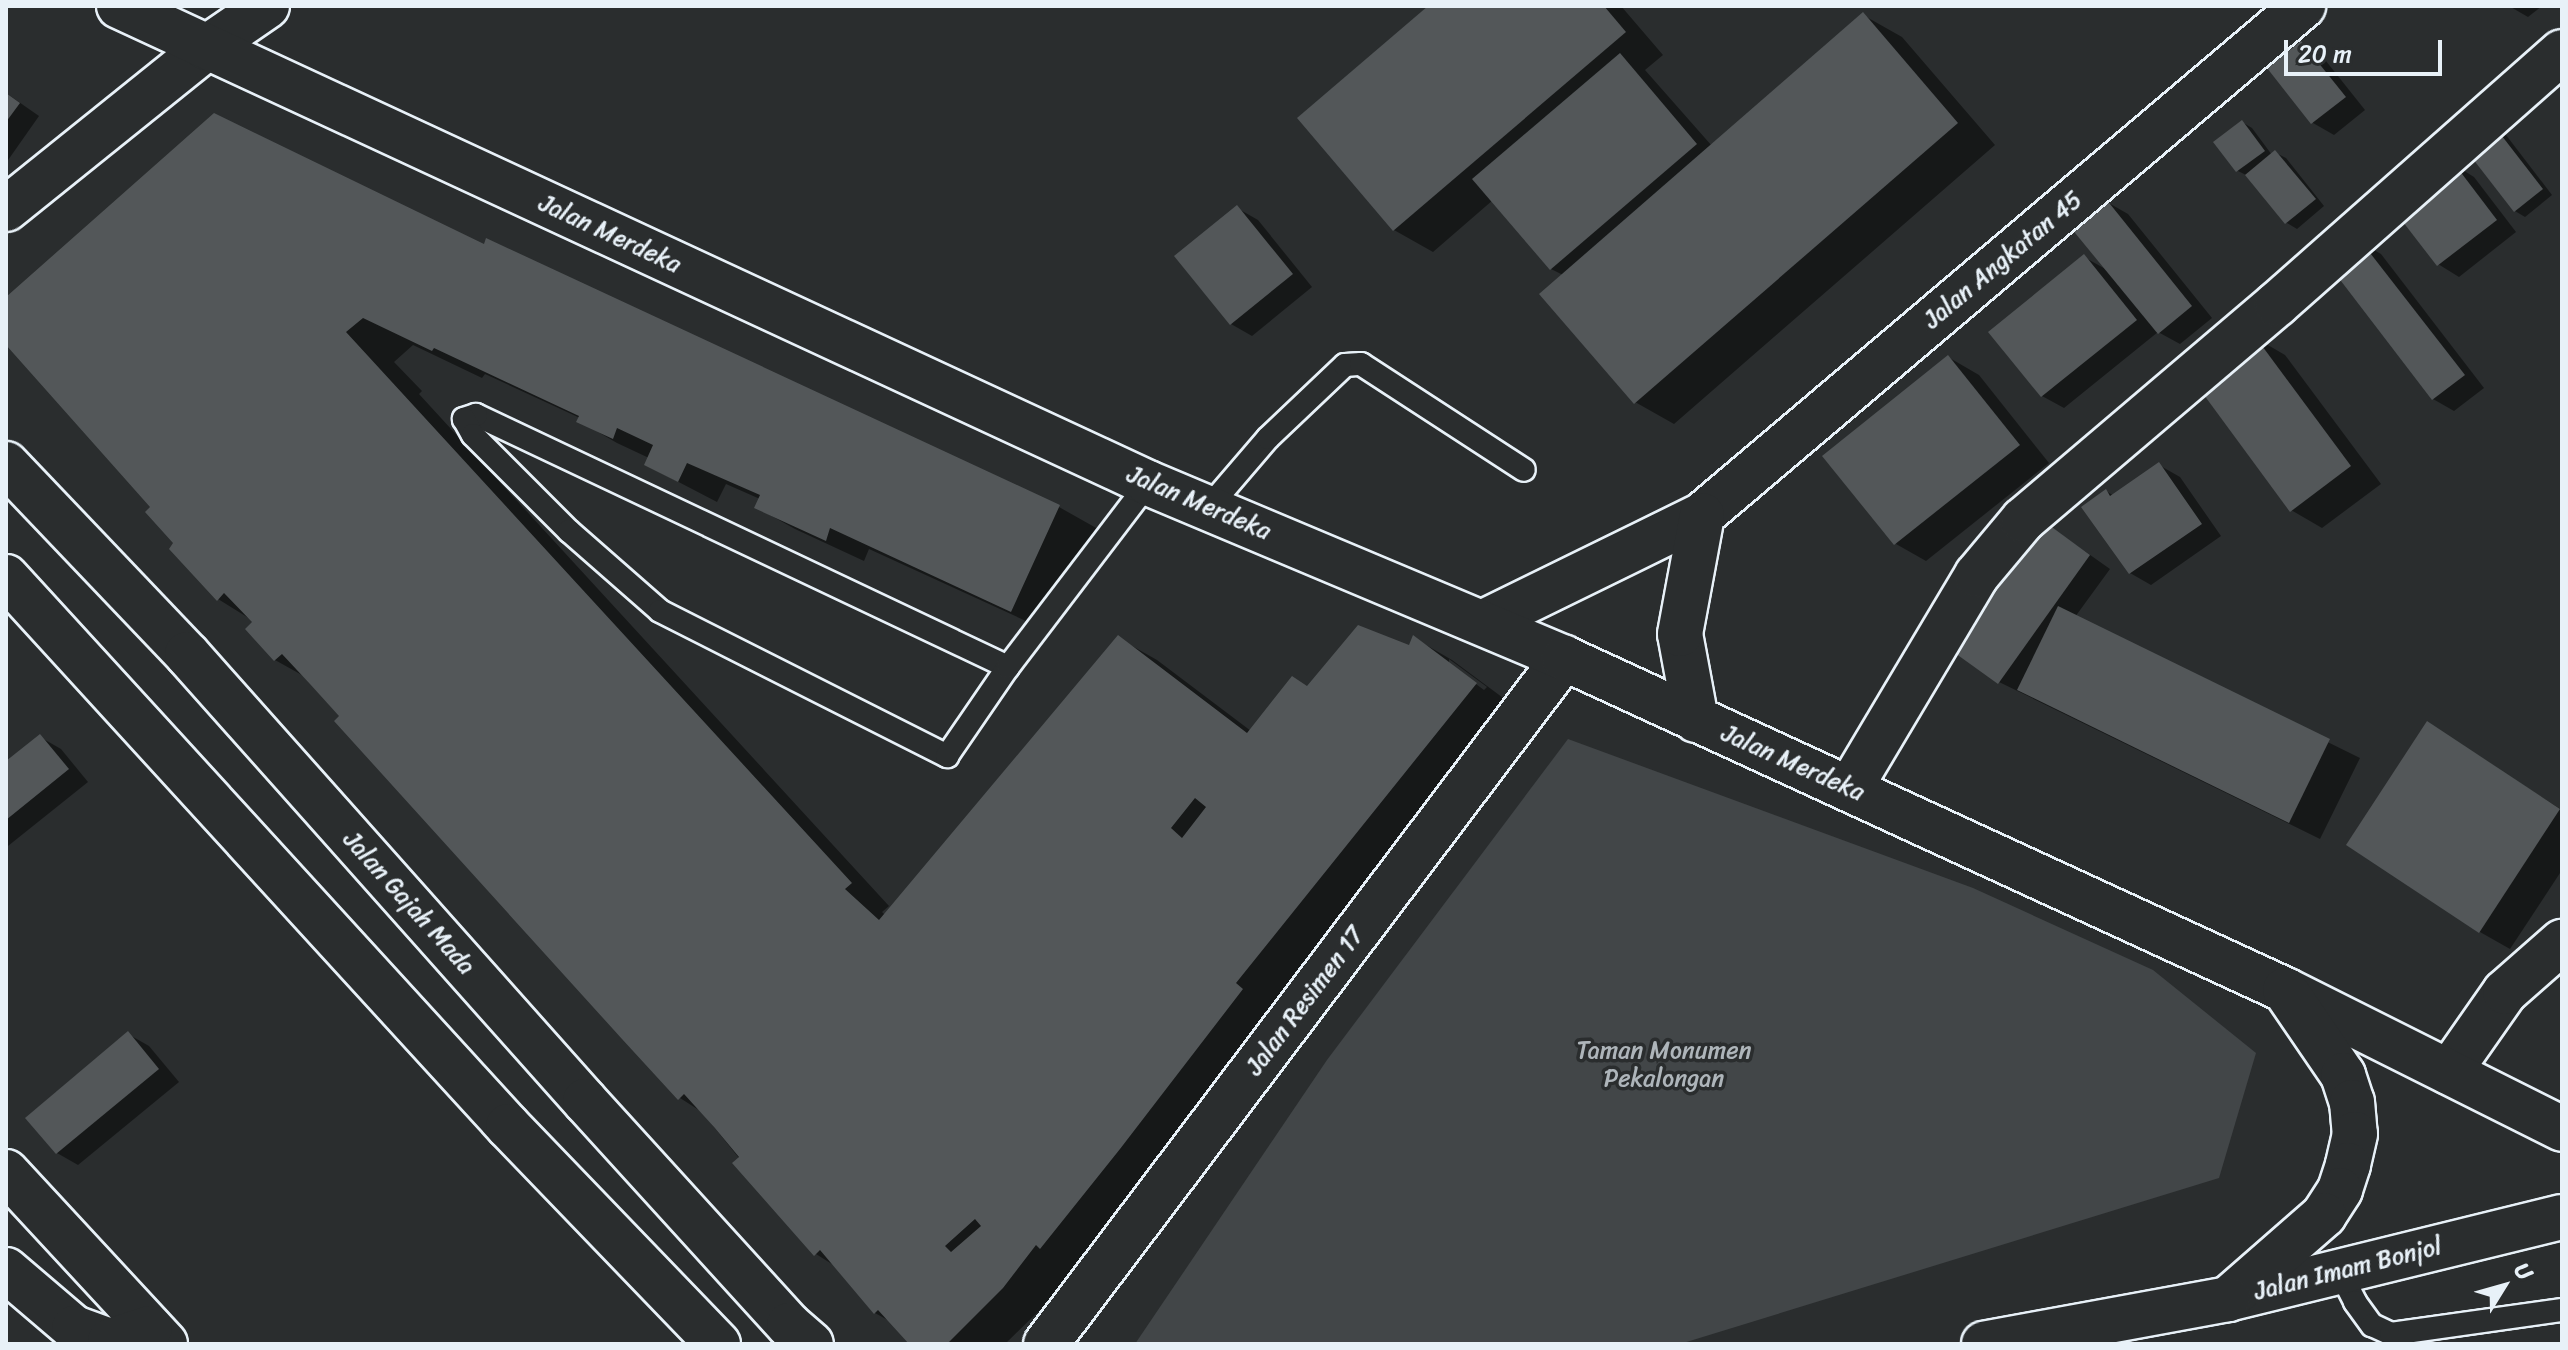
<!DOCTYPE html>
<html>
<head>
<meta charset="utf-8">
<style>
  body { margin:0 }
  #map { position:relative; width:2568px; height:1350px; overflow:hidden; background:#2a2d2e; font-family:Sriracha,sans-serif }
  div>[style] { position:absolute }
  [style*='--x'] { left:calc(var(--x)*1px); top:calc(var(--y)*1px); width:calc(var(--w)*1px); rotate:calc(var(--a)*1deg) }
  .green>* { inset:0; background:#424648 }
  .shadow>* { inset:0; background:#0007 }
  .building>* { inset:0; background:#535759 }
  .roads { filter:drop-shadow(2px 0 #e8f1f8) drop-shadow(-2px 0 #e8f1f8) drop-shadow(0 2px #e8f1f8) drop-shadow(0 -2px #e8f1f8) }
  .service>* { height:22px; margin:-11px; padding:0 11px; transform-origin:11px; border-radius:11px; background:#2a2d2e }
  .minor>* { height:44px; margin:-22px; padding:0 22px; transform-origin:22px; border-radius:22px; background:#2a2d2e }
  .tertiary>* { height:44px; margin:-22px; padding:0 22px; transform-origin:22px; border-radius:22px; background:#2a2d2e }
  .primary>* { height:44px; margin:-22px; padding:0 22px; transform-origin:22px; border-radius:22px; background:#2a2d2e }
  .trunk>* { height:44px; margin:-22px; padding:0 22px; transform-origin:22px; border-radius:22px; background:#2a2d2e }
  span { translate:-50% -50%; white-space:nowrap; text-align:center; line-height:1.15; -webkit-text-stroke:7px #2a2d2e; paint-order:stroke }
  .street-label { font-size:24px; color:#e8f1f8 }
  .park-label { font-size:24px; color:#aeb5ba }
  .frame { position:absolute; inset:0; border:8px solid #e8f1f8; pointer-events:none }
  .north { position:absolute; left:2464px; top:1246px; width:80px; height:80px; -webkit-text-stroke:6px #2a2d2e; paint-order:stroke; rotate:53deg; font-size:22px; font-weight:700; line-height:32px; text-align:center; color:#e8f1f8 }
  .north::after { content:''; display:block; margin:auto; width:28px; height:36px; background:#e8f1f8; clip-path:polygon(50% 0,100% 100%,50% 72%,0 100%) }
  .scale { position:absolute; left:2284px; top:40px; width:158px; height:36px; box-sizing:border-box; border:4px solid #e8f1f8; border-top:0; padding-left:10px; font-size:24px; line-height:28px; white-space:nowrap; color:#e8f1f8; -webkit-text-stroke:6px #2a2d2e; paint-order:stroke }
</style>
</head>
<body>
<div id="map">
  <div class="green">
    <div style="clip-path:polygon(1568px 739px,1973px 888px,2153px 970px,2256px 1053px,2219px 1178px,1680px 1344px,1135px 1344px,1327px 1060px)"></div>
  </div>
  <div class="shadow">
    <div style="clip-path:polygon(1431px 6px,1621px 6px,1663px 55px,1645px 70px,1712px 146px,1863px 15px,1902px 37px,1995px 145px,1674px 424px,1635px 402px,1563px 275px,1551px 269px,1493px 200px,1433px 252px,1394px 230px,1300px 118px)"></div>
    <div style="clip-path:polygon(2509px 6px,2542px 6px,2528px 17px)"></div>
    <div style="clip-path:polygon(2301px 44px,2322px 56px,2365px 110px,2334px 135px,2313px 123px)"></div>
    <div style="clip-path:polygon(6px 93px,39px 116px,6px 163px)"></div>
    <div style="clip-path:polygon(2242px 122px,2252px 128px,2272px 155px,2276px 153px,2286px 158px,2324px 206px,2297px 229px,2287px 223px,2248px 176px,2238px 171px)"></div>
    <div style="clip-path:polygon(2496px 129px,2506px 135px,2552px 195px,2525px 217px,2515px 211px)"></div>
    <div style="clip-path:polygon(2453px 164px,2474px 177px,2516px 232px,2459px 277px,2438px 264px)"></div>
    <div style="clip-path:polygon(2107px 202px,2128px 214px,2212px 318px,2180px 344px,2158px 332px,2064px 408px,2042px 396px,1991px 332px,2084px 257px,2109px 271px)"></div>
    <div style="clip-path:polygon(1237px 208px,1258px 220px,1312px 287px,1252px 336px,1231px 324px)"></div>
    <div style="clip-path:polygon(evenodd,487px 240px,1059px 507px,1098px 529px,1050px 632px,869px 549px,864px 561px,795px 529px,756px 507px,760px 499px,726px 484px,717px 502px,646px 465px,649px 458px,617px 443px,579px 421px,580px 418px,485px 374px,482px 378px,413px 345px,394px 362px,422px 391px,419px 394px,889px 906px,882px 912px,886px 916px,1118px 638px,1157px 660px,1251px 731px,1309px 687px,1410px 648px,1414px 638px,1452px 660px,1514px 706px,1273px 1006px,1280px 1012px,1079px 1269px,1075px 1267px,1041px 1309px,1005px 1344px,912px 1344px,893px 1323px,875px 1313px,835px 1266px,816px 1254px,702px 1112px,680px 1098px,337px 721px,342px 717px,309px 679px,275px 660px,255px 622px,218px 599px,176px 543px,154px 507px,6px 342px,6px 300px,484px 246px,487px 240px,1449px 659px,1487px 687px,1484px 690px,1449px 664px,1449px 659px)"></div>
    <div style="clip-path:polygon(2360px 242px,2381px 254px,2484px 388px,2454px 411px,2433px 399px)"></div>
    <div style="clip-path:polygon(2254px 337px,2285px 355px,2381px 484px,2322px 528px,2291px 510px)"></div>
    <div style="clip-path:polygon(1948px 357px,1979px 375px,2049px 463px,1926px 561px,1896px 544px)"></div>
    <div style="clip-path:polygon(2159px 465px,2180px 477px,2221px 536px,2151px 585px,2130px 573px,2106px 491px,2114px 496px)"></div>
    <div style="clip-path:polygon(2035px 516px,2110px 569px,2075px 617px,2360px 758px,2320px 839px,1999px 682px)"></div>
    <div style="clip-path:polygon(2427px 724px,2562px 810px,2562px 870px,2510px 949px,2480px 932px)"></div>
    <div style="clip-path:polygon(40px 737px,61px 749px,88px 782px,8px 846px,6px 764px)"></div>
    <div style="clip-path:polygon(128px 1034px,149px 1046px,179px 1082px,78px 1165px,57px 1153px)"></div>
  </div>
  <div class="building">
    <div style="clip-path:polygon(1428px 6px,1604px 6px,1626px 32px,1393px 231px,1297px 118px)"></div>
    <div style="clip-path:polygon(1863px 12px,1958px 123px,1634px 404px,1539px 294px)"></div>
    <div style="clip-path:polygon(2301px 41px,2346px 97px,2311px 124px,2267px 68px)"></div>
    <div style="clip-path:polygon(1620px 53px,1697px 144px,1550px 270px,1472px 179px)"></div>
    <div style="clip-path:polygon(6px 93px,20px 103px,6px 122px)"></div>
    <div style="clip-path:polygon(evenodd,214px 113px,484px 244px,486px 238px,1060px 505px,1011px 612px,830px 528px,826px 541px,754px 508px,760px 495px,687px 463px,678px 482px,644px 465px,653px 445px,617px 428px,613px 439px,576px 422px,579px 416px,434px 348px,432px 351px,363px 318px,346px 332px,852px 883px,845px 889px,879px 920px,1118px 635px,1247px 733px,1292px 676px,1307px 686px,1358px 625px,1409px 645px,1413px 635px,1477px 683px,1236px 983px,1243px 989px,1120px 1149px,1040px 1249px,1036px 1245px,1003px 1288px,947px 1344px,909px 1344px,878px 1310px,874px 1314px,820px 1250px,814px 1256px,732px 1163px,739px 1157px,714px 1127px,684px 1094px,678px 1100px,622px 1039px,334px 721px,339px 716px,310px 684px,282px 654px,274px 661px,245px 629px,252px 622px,224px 593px,217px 601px,169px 549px,173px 543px,145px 512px,150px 507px,6px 345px,6px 297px,214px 113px,1195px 798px,1206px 807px,1182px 838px,1171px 828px,1195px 798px,214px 113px,975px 1219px,981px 1226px,951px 1252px,945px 1246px,975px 1219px)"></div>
    <div style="clip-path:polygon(2242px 120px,2265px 151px,2236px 172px,2213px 142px)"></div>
    <div style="clip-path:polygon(2495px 127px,2543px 189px,2514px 212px,2466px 150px)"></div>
    <div style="clip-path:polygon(2275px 150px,2316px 199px,2285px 224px,2245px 175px)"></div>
    <div style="clip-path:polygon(2453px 162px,2497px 220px,2437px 266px,2393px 209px)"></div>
    <div style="clip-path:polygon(2106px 199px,2192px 306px,2158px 334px,2071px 228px)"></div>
    <div style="clip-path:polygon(1237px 205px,1293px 274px,1230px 325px,1174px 256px)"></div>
    <div style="clip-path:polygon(2360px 240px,2465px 375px,2432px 400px,2328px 264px)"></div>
    <div style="clip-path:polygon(2084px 254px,2137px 320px,2041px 397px,1988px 332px)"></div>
    <div style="clip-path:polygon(2254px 335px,2351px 466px,2290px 512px,2193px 380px)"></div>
    <div style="clip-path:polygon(1948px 355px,2020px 445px,1894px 545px,1822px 456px)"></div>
    <div style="clip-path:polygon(2159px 462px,2202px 524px,2129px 574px,2081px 507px,2106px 489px,2110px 496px)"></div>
    <div style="clip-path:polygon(2034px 514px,2090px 555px,1998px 684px,1941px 643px)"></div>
    <div style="clip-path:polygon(2058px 606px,2330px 739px,2289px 823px,2017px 690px)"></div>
    <div style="clip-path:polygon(2427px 721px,2560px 809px,2479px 933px,2346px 845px)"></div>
    <div style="clip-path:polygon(40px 734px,69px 769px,6px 820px,6px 761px)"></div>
    <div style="clip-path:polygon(128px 1031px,159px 1069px,56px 1154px,25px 1118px)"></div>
  </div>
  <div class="roads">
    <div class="service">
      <div style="--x:1208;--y:508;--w:92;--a:-49.4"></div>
      <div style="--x:1268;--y:438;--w:106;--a:-43.5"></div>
      <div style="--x:1345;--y:365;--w:16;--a:-4"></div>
      <div style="--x:1361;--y:364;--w:194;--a:33"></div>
      <div style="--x:1008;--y:667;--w:589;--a:-154.65"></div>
      <div style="--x:476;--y:415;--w:13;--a:162"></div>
      <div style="--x:464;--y:419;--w:18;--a:61"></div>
      <div style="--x:473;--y:435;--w:136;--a:45"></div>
      <div style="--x:569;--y:531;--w:121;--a:41.3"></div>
      <div style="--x:660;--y:611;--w:322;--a:26.8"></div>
      <div style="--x:947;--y:756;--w:108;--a:-55.6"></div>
      <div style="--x:1008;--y:667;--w:231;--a:-52.7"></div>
      <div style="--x:2340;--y:1272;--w:34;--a:63"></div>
      <div style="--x:2355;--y:1302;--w:29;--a:54"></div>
      <div style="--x:2372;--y:1325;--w:21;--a:25"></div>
      <div style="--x:2391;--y:1334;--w:173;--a:-8"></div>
    </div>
    <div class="minor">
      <div style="--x:6;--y:209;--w:257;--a:-38.8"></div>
      <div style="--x:206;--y:48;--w:74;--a:-34.5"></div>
      <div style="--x:1850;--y:788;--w:248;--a:-59.2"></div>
      <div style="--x:1977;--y:575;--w:72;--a:-50.1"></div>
      <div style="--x:2023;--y:520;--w:333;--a:-40.4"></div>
      <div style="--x:2277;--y:304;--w:380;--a:-41.5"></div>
      <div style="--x:2449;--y:1072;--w:98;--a:-55"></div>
      <div style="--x:2505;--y:992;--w:76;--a:-41.3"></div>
      <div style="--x:6;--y:1172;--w:234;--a:47.2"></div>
      <div style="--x:6;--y:1270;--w:89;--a:40.5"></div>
      <div style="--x:74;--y:1328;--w:38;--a:20"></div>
      <div style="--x:110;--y:1341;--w:42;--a:-18"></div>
      <div style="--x:1046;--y:1344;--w:860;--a:-52.94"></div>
    </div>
    <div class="tertiary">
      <div style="--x:1484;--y:622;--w:243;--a:-26.1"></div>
      <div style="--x:1702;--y:515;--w:788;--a:-40.26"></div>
      <div style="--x:1696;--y:720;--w:87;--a:-100.5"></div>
      <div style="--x:1680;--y:634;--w:121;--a:-79.5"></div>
    </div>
    <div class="primary">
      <div style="--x:2285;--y:990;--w:310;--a:26.6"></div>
      <div style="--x:2228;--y:1299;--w:344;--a:-13.8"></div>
    </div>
    <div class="trunk">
      <div style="--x:119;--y:6;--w:1134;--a:24.87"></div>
      <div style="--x:1148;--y:483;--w:451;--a:22.8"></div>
      <div style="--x:1564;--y:658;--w:794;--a:24.72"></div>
      <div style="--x:2285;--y:990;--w:103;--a:55.7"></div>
      <div style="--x:2343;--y:1075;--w:28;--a:72"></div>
      <div style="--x:2352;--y:1102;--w:32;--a:85"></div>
      <div style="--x:2355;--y:1134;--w:32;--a:103"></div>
      <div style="--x:2348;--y:1165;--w:26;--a:108"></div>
      <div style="--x:2340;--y:1190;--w:30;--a:123"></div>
      <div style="--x:2324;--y:1215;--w:128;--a:138.8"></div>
      <div style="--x:2228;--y:1299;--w:248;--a:169.6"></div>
      <div style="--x:6;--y:464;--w:262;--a:46.4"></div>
      <div style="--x:187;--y:654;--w:599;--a:48.32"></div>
      <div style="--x:585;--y:1101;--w:303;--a:47.7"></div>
      <div style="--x:789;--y:1325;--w:29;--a:41"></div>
      <div style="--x:6;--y:577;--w:744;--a:47.56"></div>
      <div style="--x:508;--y:1126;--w:303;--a:46.1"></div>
    </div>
  </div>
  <div class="street-label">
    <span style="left:610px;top:234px;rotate:25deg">Jalan Merdeka</span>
    <span style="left:2003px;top:260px;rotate:-40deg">Jalan Angkatan 45</span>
    <span style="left:1199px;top:503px;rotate:23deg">Jalan Merdeka</span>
    <span style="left:1793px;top:763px;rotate:24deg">Jalan Merdeka</span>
    <span style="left:409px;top:903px;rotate:48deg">Jalan Gajah Mada</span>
    <span style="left:1305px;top:1001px;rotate:-53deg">Jalan Resimen 17</span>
    <span style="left:2348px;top:1269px;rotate:-14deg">Jalan Imam Bonjol</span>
  </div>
  <div class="park-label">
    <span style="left:1664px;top:1065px">Taman Monumen<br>Pekalongan</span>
  </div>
  <div class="frame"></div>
  <div class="north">U</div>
  <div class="scale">20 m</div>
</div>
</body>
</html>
